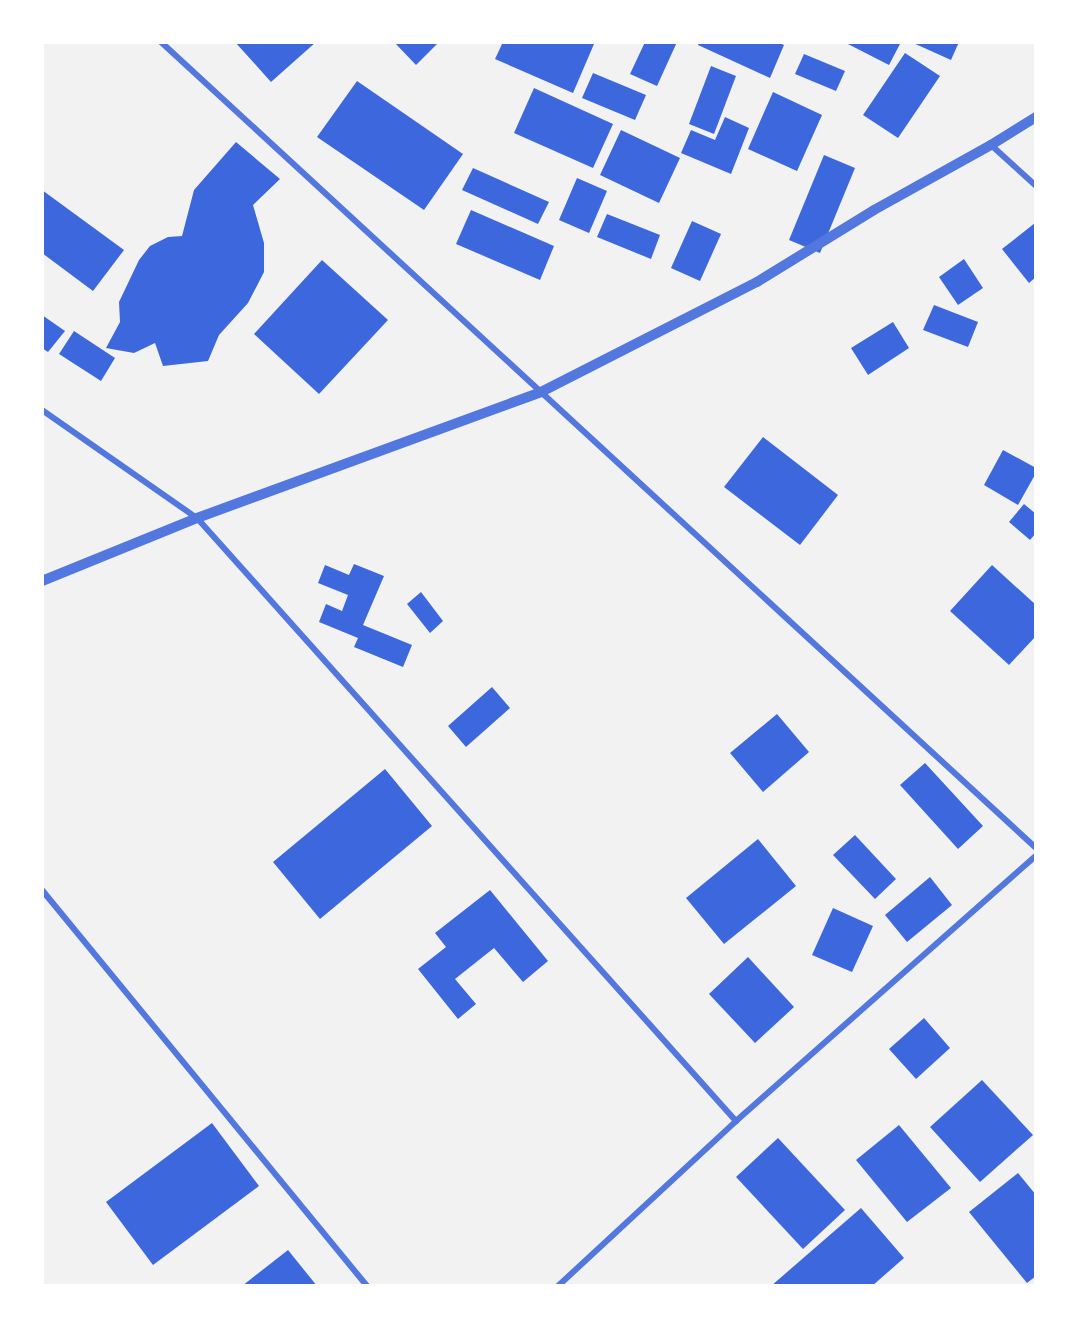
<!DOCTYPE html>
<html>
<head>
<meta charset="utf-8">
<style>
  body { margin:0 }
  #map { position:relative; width:1078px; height:1328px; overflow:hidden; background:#f2f2f2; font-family:Signika,sans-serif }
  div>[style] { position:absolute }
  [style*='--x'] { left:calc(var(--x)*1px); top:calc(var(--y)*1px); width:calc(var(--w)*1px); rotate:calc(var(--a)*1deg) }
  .building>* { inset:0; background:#3d67dc }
  .minor>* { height:6px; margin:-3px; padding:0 3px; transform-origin:3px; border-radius:3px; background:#5277de }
  .tertiary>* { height:10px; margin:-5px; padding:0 5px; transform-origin:5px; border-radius:5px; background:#5277de }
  span { translate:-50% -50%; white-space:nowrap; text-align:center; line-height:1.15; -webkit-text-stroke:4.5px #fff; paint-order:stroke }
  .frame { position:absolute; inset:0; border:44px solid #fff; pointer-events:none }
</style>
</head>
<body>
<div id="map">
  <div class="building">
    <div style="clip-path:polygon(235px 42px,316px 42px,271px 82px)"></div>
    <div style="clip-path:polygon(394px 42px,439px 42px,416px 65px)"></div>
    <div style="clip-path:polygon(503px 42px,589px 42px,594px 44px,573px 93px,495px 59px)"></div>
    <div style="clip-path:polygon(645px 42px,677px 42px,657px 86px,630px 74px)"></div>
    <div style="clip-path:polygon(699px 42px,777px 42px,784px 45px,770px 78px,698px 45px)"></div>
    <div style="clip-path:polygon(844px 42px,901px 42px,889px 65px)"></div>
    <div style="clip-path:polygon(911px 42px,959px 42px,951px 60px)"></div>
    <div style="clip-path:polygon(905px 53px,940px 76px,898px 138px,863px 115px)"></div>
    <div style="clip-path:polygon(804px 54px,845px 71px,836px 91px,795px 74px)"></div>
    <div style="clip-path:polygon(711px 66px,736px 76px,714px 134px,689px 124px)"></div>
    <div style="clip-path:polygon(593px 73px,646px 95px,635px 120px,582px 98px)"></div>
    <div style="clip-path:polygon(357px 81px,463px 154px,424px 210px,317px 137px)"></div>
    <div style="clip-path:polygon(534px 88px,613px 124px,593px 168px,514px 133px)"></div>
    <div style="clip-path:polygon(773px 92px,822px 115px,797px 171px,748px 149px)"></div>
    <div style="clip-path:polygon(725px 117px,749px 128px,731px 174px,681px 153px,691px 130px,715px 140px)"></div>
    <div style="clip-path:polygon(621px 130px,680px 158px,659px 203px,600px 175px)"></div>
    <div style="clip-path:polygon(236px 142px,280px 179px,253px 205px,264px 243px,264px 272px,248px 303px,219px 335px,208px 361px,163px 366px,155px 343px,134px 353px,106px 348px,120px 322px,119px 302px,139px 260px,150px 246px,168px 237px,182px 236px,194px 190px)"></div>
    <div style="clip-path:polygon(824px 155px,855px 168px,820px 253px,789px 240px)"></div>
    <div style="clip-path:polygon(473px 168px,549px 202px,538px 224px,462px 190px)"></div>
    <div style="clip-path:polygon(577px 178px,607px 191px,589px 233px,559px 220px)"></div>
    <div style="clip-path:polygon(42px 190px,124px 250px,93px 291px,42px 253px)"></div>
    <div style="clip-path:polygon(471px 210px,554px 246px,540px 280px,456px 244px)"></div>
    <div style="clip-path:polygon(607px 214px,660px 235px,651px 259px,597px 237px)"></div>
    <div style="clip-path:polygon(692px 221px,721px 234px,700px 281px,671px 268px)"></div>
    <div style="clip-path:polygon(1035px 223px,1036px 277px,1029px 283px,1002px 249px)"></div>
    <div style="clip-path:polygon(964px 259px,983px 288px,958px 305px,939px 277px)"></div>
    <div style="clip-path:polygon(322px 260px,388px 320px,319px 394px,254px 334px)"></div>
    <div style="clip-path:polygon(934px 305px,978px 322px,968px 347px,923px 330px)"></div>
    <div style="clip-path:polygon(42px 315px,65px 331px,48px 352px,42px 348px)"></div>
    <div style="clip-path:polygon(893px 322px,909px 348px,868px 375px,851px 348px)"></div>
    <div style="clip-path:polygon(74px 331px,115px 358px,101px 381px,59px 354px)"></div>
    <div style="clip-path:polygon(763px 437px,838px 495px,800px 545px,724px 487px)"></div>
    <div style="clip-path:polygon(1003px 450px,1036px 468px,1036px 473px,1018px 505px,984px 485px)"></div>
    <div style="clip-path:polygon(1024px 504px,1036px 514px,1036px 533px,1030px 540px,1009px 522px)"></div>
    <div style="clip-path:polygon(354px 564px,384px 576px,363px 625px,412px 645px,403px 667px,354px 647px,358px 638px,319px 622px,326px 604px,342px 611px,348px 595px,318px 583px,325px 565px,349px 575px)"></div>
    <div style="clip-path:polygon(992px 565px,1036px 605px,1036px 636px,1009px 665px,950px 611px)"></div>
    <div style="clip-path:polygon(421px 592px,443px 621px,430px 633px,407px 604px)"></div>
    <div style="clip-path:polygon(492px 687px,510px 708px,466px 747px,448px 726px)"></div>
    <div style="clip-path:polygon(777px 714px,809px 752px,763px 792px,730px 753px)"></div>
    <div style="clip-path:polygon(925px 763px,983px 826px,958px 849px,900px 785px)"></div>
    <div style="clip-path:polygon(385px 769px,432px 826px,320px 919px,273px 862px)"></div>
    <div style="clip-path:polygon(855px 835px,896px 879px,875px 899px,833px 855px)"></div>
    <div style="clip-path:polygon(758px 839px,796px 886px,724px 944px,686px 898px)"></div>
    <div style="clip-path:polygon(930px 877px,952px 905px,907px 942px,885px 915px)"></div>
    <div style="clip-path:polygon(490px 890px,548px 961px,523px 982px,494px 948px,455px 979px,476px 1004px,458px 1019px,418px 969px,446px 947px,435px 933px)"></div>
    <div style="clip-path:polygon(833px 908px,873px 926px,852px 972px,812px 955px)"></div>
    <div style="clip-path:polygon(748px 957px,794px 1007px,755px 1043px,709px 994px)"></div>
    <div style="clip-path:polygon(924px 1018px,950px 1048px,916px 1079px,889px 1049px)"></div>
    <div style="clip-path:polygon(982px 1080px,1033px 1135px,980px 1182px,930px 1127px)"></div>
    <div style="clip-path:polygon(212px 1123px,259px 1186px,153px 1265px,106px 1202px)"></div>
    <div style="clip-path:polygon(899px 1125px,951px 1188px,907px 1222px,856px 1160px)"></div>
    <div style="clip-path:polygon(778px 1138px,845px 1210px,803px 1249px,736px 1177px)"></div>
    <div style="clip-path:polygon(1018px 1173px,1036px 1195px,1036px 1276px,1027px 1283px,969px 1212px)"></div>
    <div style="clip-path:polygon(861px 1208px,904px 1258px,872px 1286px,771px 1286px)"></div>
    <div style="clip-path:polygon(288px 1250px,317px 1286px,242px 1286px)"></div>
  </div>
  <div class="minor">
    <div style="--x:161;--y:42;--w:1190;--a:42.65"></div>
    <div style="--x:991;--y:145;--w:61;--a:42.3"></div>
    <div style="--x:42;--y:410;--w:189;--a:34.9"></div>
    <div style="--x:197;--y:518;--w:809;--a:48.21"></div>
    <div style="--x:42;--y:890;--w:512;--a:50.62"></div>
    <div style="--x:558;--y:1286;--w:243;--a:-42.8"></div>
    <div style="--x:736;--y:1121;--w:400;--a:-41.5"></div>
  </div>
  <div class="tertiary">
    <div style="--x:42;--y:581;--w:167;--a:-22.1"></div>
    <div style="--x:197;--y:518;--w:366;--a:-20.1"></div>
    <div style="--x:541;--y:392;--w:242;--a:-27"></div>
    <div style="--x:757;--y:282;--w:137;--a:-31.6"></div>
    <div style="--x:874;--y:210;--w:134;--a:-29.1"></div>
    <div style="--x:991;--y:145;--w:53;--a:-31.9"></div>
  </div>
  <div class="frame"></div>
</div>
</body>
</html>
